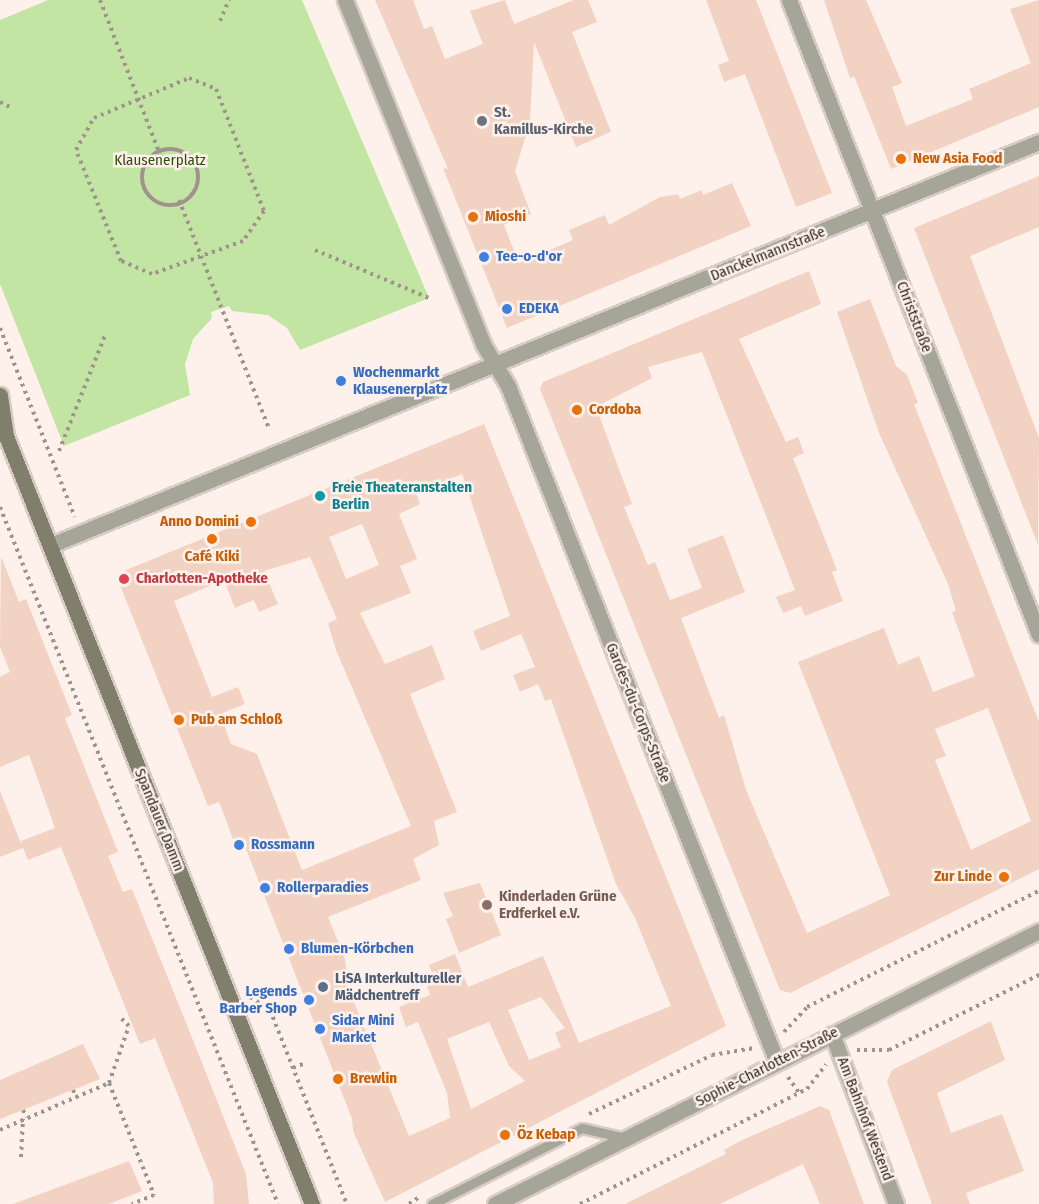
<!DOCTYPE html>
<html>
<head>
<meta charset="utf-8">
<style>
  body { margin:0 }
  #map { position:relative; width:1039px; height:1204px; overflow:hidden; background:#fef1eb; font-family:"Fira Sans Condensed",sans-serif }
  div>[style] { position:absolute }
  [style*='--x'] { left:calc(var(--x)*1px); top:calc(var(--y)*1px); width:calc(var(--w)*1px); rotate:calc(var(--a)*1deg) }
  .green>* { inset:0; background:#c2e5a4 }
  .building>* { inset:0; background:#f2d2c2 }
  .path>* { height:4px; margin-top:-2px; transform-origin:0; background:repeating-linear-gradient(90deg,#a0938d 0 3px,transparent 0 7.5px) }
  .path>.ring { margin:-2px; padding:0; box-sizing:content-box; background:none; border:4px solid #a0938d; border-radius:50% }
  .roads { filter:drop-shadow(2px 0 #d9ccc6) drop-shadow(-2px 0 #d9ccc6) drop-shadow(0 2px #d9ccc6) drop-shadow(0 -2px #d9ccc6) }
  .service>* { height:9px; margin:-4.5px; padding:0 4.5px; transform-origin:4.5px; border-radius:4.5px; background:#a5a598 }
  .minor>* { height:15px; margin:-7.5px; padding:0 7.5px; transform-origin:7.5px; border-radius:7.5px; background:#a5a598 }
  .tertiary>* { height:15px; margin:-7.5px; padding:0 7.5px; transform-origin:7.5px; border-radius:7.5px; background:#a5a598 }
  .secondary>* { height:15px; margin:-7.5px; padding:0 7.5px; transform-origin:7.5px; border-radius:7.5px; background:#7f7f6b }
  .dots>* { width:16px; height:16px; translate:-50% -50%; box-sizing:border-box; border:3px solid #fef1eb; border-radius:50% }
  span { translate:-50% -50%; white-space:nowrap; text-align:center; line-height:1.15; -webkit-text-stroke:5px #fef1eb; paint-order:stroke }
  .worship-label { font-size:15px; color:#5b616d; font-weight:700 }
  .left { translate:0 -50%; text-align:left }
  .food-label { font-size:15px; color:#c56008; font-weight:700 }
  .right { translate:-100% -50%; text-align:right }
  .park-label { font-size:15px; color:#314e0f }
  .street-label { font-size:15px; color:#30241e }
  .shop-label { font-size:15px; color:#366cbe; font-weight:700 }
  .culture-label { font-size:15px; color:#0d838f; font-weight:700 }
  .health-label { font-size:15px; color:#be3a42; font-weight:700 }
  .education-label { font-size:15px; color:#785e54; font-weight:700 }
  .service-label { font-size:15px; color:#4e5e75; font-weight:700 }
</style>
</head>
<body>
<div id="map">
  <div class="green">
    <div style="clip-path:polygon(48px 0,302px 0,429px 298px,300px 350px,287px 328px,268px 315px,232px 311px,229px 306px,211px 312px,212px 318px,193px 339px,185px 364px,190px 395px,64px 446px,0 284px,0 20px)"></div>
  </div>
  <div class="building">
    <div style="clip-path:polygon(375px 0,413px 0,424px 29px,432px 26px,445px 59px,483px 44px,470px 11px,505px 0,514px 24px,574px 0,588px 0,597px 22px,572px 32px,611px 132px,576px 147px,534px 42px,530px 122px,515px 171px,531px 214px,504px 225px,519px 263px,573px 240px,569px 230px,605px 215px,609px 225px,660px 197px,678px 194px,680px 199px,702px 190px,703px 195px,732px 183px,751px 226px,507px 328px,443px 168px,448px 169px)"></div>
    <div style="clip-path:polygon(706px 0,756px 0,832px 193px,796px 207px,745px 74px,724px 82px,718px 65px,729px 61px)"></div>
    <div style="clip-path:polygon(824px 0,866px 0,902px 83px,892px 87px,906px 126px,973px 99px,969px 89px,1031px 63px,1010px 9px,1039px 0,1039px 107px,891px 169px,854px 76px,850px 78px)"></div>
    <div style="clip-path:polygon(1039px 176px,1039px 227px,970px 256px,1039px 438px,1038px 545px,914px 228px)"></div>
    <div style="clip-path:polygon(evenodd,809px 271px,821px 304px,739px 339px,786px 442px,798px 437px,804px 453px,793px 458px,837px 570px,832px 572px,843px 601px,805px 616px,801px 606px,783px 613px,776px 597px,795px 590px,702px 352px,648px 367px,652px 378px,596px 407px,632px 504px,624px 507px,648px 565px,655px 562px,670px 600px,702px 588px,687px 549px,723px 535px,745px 592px,681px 618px,719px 718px,724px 715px,746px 790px,807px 933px,890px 895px,798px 662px,884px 628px,898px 665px,919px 656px,933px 692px,975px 676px,952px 612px,956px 611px,948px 584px,879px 433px,837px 312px,870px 299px,896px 366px,907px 375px,918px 403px,914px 404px,1039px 722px,1039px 869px,790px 993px,780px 990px,540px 389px,543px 382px,809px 271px,988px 708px,1031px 821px,971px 850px,935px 760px,946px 756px,935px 729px,988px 708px)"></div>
    <div style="clip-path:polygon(evenodd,484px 424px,726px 1026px,385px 1202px,353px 1131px,352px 1119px,246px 849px,238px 852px,219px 802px,208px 806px,120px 585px,126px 570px,484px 424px,462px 474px,510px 616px,473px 631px,481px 651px,521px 634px,535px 667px,513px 675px,520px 692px,538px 684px,545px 701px,551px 699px,616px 884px,635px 918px,671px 1006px,579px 1043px,543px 956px,468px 987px,455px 954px,429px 965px,433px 975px,424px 978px,430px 995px,399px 1007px,406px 1027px,418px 1022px,447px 1093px,450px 1118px,409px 1136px,344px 978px,348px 977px,344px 956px,328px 917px,421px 880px,413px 859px,439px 845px,434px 821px,457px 812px,410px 694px,445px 679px,432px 645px,385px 664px,360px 613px,411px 593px,400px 566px,417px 559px,399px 514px,420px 504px,416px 493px,462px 474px,484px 424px,362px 524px,379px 565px,346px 579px,329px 537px,362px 524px,484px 424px,310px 557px,337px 619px,328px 623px,336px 650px,411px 826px,302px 870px,257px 754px,231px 744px,220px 714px,245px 704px,238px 687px,212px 697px,174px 601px,224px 580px,235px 608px,254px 600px,259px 612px,278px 604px,264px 571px,310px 557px,484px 424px,541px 997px,565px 1028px,555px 1033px,561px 1047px,529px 1060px,508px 1010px,541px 997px,484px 424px,489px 1022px,509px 1066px,525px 1081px,471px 1109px,447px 1039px,489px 1022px)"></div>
    <div style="clip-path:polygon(1px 556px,19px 602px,26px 599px,72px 715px,65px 718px,118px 852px,108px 856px,123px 892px,132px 889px,187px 1025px,246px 1174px,249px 1204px,214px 1204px,213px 1183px,155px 1038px,140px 1044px,61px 847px,28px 860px,23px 848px,0 857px,0 791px,22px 846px,21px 841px,55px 828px,29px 755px,0 767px,0 677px,10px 672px,0 647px)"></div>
    <div style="clip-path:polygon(480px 883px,501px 935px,459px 953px,446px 919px,453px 916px,443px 893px)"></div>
    <div style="clip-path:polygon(991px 1021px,1005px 1060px,937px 1093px,951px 1133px,1002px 1114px,1024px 1171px,966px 1193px,970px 1204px,932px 1204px,887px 1082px,892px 1070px)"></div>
    <div style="clip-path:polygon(83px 1044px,100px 1079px,0 1119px,0 1080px)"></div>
    <div style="clip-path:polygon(820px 1106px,829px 1110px,864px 1204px,820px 1204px,803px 1164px,720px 1204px,625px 1204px,726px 1154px,724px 1150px,740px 1141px)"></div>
    <div style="clip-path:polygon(129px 1161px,142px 1191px,109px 1204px,13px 1204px)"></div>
  </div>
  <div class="path">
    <div style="--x:100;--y:0;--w:166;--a:68.8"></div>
    <div style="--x:220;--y:21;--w:23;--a:-67"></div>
    <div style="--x:189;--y:78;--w:29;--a:22"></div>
    <div style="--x:216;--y:89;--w:131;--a:68.5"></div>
    <div style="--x:264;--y:211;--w:37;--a:125"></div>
    <div style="--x:243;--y:241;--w:97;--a:160.1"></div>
    <div style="--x:152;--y:274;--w:34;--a:-157"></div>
    <div style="--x:121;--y:261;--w:120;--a:-112.1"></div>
    <div style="--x:76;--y:150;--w:37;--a:-61"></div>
    <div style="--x:94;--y:118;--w:103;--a:-22.8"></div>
    <div style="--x:0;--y:102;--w:13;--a:27"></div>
    <div class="ring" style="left:142px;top:149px;width:52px;height:52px"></div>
    <div style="--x:179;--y:200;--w:245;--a:68.5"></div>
    <div style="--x:315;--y:250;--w:124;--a:22.8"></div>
    <div style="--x:0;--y:328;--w:203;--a:68.4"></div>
    <div style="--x:59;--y:451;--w:127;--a:-68.3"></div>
    <div style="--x:0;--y:507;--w:750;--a:68.26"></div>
    <div style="--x:250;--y:997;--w:24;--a:33"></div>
    <div style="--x:270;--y:1010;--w:209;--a:68.4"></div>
    <div style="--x:784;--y:1032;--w:34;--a:-47"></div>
    <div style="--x:807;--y:1007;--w:259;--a:-26.6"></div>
    <div style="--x:857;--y:1050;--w:32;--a:0"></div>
    <div style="--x:889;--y:1050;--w:168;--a:-26.6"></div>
    <div style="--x:293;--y:1068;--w:11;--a:-22"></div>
    <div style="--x:788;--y:1077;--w:19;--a:55"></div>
    <div style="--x:109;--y:1083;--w:121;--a:68.1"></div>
    <div style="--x:154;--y:1195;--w:24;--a:158"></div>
    <div style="--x:73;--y:1090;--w:8;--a:67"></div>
    <div style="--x:23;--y:1110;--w:8;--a:67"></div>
    <div style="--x:589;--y:1114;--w:136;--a:-25.6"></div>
    <div style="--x:712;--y:1055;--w:43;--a:-9.5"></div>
    <div style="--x:0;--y:1130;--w:119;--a:-23.3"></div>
    <div style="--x:109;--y:1083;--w:60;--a:-70.7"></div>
    <div style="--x:129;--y:1026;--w:11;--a:-135"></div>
    <div style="--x:21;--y:1157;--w:38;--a:-87"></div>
    <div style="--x:409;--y:1204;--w:11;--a:-34"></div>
    <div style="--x:580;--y:1204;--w:254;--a:-26.9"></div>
    <div style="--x:807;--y:1089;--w:31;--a:-52"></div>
  </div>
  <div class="roads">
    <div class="service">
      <div style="--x:432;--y:1204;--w:168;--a:-26.9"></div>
      <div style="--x:582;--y:1128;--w:44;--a:13.1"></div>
    </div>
    <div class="minor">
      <div style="--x:345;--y:0;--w:371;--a:68.1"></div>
      <div style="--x:483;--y:344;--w:49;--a:59.2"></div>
      <div style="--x:508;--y:386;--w:728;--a:68.3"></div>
      <div style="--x:789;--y:0;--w:682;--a:68.51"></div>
      <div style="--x:51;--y:545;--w:1067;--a:-22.19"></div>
      <div style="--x:832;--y:1034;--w:182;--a:69.4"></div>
    </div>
    <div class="tertiary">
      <div style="--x:495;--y:1204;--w:609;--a:-26.65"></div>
    </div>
    <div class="secondary">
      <div style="--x:0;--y:395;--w:41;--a:81.7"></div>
      <div style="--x:6;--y:436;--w:827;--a:68.28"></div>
    </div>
  </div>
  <div class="dots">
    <div style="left:482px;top:121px;background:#6b7280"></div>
    <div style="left:901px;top:159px;background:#e8710a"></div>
    <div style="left:473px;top:217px;background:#e8710a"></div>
    <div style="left:484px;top:257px;background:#3f7fe0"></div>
    <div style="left:507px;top:309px;background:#3f7fe0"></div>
    <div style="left:341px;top:381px;background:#3f7fe0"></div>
    <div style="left:577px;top:410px;background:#e8710a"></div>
    <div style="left:320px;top:496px;background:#0f9aa8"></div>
    <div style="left:251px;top:522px;background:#e8710a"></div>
    <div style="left:212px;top:539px;background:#e8710a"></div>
    <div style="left:124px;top:579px;background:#e0444e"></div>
    <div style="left:179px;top:720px;background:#e8710a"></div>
    <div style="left:239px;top:845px;background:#3f7fe0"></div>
    <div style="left:1004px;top:877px;background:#e8710a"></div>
    <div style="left:265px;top:888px;background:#3f7fe0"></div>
    <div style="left:487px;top:905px;background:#8d6e63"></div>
    <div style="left:289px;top:949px;background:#3f7fe0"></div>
    <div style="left:323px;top:987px;background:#5c6f8a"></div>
    <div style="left:309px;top:1000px;background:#3f7fe0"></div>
    <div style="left:320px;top:1029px;background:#3f7fe0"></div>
    <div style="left:338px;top:1079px;background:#e8710a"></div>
    <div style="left:505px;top:1135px;background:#e8710a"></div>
  </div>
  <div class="worship-label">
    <span class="left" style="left:494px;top:121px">St.<br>Kamillus-Kirche</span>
  </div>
  <div class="food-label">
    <span class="left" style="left:913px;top:159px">New Asia Food</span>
    <span class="left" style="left:485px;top:217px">Mioshi</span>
    <span class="left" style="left:589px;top:410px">Cordoba</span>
    <span class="right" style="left:239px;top:522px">Anno Domini</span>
    <span style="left:212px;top:557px">Café Kiki</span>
    <span class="left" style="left:191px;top:720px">Pub am Schloß</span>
    <span class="right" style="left:992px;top:877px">Zur Linde</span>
    <span class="left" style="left:350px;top:1079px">Brewlin</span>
    <span class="left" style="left:517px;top:1135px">Öz Kebap</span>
  </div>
  <div class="park-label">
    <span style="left:160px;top:161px">Klausenerplatz</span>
  </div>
  <div class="street-label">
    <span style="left:768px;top:254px;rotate:-22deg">Danckelmannstraße</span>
    <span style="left:914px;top:317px;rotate:69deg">Christstraße</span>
    <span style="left:638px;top:713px;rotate:68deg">Gardes-du-Corps-Straße</span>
    <span style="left:159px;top:820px;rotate:68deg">Spandauer Damm</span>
    <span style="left:767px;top:1067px;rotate:-27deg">Sophie-Charlotten-Straße</span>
    <span style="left:865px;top:1119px;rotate:69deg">Am Bahnhof Westend</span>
  </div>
  <div class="shop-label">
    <span class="left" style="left:496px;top:257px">Tee-o-d'or</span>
    <span class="left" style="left:519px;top:309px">EDEKA</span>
    <span class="left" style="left:353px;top:381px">Wochenmarkt<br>Klausenerplatz</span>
    <span class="left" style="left:251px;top:845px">Rossmann</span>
    <span class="left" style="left:277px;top:888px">Rollerparadies</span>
    <span class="left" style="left:301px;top:949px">Blumen-Körbchen</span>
    <span class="right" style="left:297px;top:1000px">Legends<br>Barber Shop</span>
    <span class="left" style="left:332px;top:1029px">Sidar Mini<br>Market</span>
  </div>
  <div class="culture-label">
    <span class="left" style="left:332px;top:496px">Freie Theateranstalten<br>Berlin</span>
  </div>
  <div class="health-label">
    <span class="left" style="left:136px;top:579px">Charlotten-Apotheke</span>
  </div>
  <div class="education-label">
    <span class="left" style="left:499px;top:905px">Kinderladen Grüne<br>Erdferkel e.V.</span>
  </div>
  <div class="service-label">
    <span class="left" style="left:335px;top:987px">LiSA Interkultureller<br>Mädchentreff</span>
  </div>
</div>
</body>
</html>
